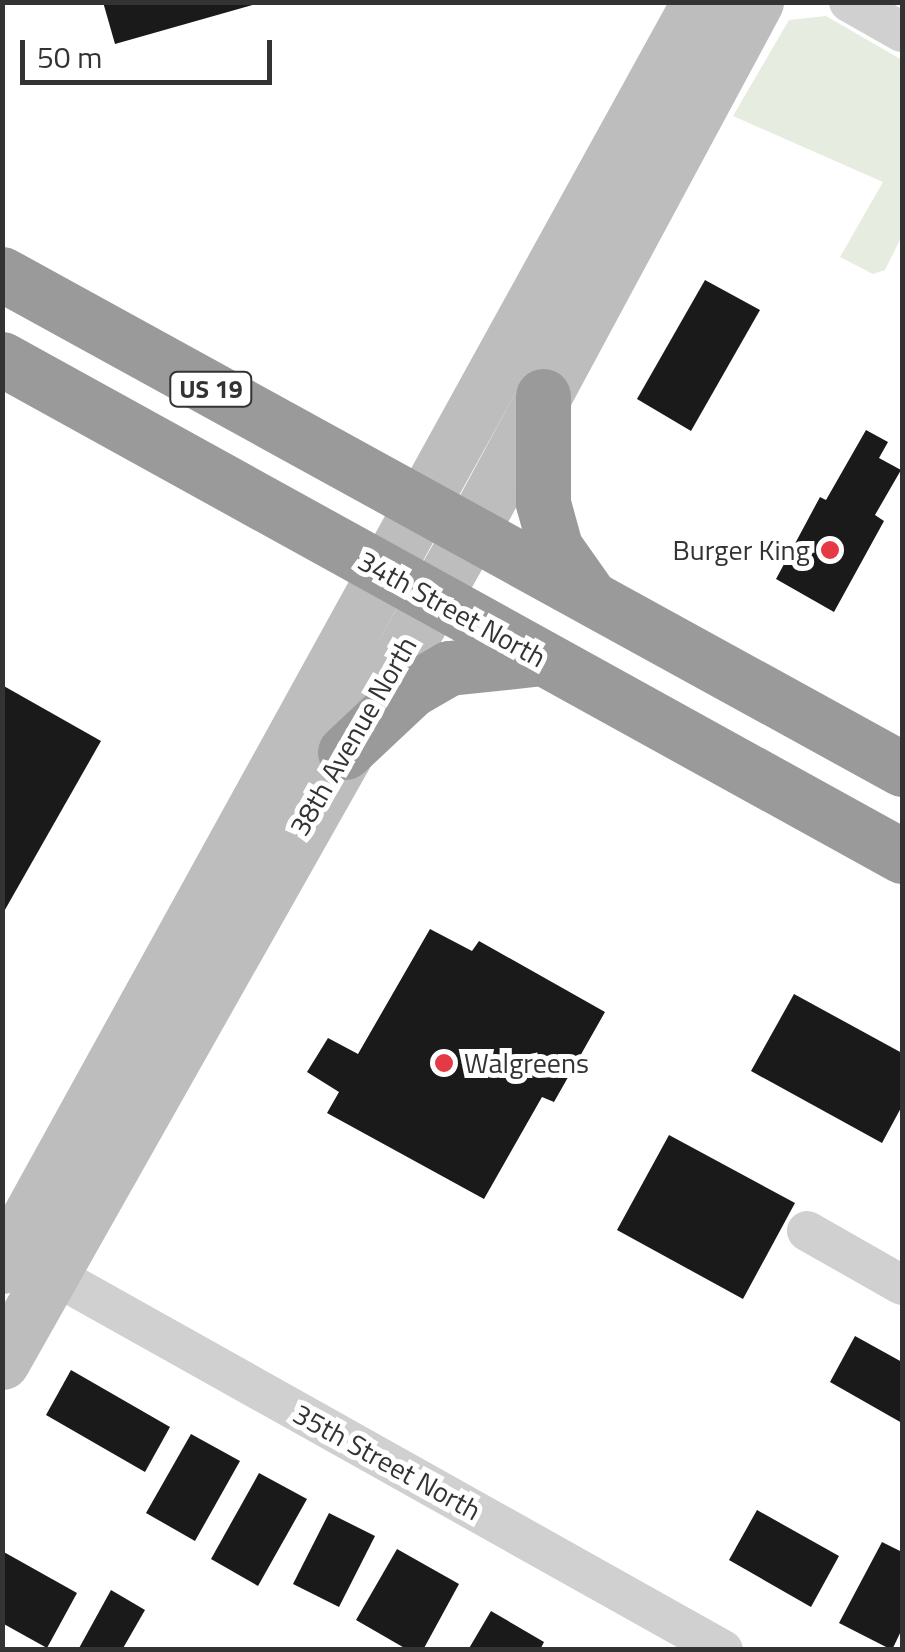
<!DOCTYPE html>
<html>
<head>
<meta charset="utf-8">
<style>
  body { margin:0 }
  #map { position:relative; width:905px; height:1652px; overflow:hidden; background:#fff; font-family:"Titillium Web",sans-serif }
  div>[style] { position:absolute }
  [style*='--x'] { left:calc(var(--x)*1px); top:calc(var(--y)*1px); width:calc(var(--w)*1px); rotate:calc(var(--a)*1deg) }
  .green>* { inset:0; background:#e6ecdf }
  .building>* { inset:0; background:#1a1a1a }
  .street>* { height:40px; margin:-20px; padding:0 20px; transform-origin:20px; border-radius:20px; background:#d0d0d0 }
  .secondary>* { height:55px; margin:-27.5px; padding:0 27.5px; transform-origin:27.5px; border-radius:27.5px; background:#bdbdbd }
  .highway>* { height:55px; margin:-27.5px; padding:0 27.5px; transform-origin:27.5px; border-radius:27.5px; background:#9a9a9a }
  .dots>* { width:28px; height:28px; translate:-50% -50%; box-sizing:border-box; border:5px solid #fff; border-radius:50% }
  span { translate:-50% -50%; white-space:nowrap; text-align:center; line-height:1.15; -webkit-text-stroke:10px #fff; paint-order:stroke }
  .shield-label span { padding:2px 8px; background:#fff; border:2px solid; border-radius:8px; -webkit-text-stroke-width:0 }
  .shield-label { font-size:25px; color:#333; font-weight:700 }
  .poi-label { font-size:28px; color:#333 }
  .right { translate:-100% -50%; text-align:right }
  .left { translate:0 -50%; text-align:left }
  .street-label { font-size:28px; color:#333 }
  .frame { position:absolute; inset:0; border:5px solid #333; pointer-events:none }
  .scale { position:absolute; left:20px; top:40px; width:252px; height:45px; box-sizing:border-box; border:5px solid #333; border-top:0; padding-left:12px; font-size:30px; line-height:35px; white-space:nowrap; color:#333; -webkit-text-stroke:8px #fff; paint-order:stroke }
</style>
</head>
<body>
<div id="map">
  <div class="green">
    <div style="clip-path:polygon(826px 16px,902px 60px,902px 236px,885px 270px,873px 274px,840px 257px,883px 182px,733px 116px,789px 20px)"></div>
  </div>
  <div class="building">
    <div style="clip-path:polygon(103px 2px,256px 2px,256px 4px,115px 44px)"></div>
    <div style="clip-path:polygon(705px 280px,760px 310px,691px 431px,637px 399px)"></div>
    <div style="clip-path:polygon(866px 430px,888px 442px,879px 458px,901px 470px,875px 515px,884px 521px,834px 612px,776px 579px,820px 497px,826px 500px)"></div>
    <div style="clip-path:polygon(2px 685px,101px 741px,2px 915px)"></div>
    <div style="clip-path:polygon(430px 929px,472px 951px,479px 941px,605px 1012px,554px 1102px,542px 1097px,484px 1199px,327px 1113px,339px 1092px,307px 1072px,328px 1038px,358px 1054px)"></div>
    <div style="clip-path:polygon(794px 994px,902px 1053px,902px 1106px,882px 1143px,751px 1071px)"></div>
    <div style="clip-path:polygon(669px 1135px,795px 1203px,743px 1299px,617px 1230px)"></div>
    <div style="clip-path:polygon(855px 1336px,902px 1362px,902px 1423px,830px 1382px)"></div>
    <div style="clip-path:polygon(71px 1370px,170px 1427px,145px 1472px,46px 1415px)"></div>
    <div style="clip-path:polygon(191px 1434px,240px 1461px,195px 1541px,146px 1513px)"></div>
    <div style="clip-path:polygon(259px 1473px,307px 1499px,258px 1586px,211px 1559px)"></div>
    <div style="clip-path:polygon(757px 1510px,839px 1556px,811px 1607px,729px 1560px)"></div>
    <div style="clip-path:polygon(329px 1513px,375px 1536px,339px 1607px,293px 1584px)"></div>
    <div style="clip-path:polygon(882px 1542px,902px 1552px,902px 1629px,892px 1650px,839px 1623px)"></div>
    <div style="clip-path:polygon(397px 1549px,459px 1584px,423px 1650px,408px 1650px,356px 1620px)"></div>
    <div style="clip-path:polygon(2px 1551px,77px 1593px,47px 1648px,2px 1623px)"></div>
    <div style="clip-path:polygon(111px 1590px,145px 1610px,122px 1650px,78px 1650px)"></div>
    <div style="clip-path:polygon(491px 1611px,544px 1642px,540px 1650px,468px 1650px)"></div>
  </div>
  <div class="street">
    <div style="--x:849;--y:2;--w:61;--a:29.5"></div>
    <div style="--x:807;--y:1231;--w:109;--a:29.6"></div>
    <div style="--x:52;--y:1274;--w:769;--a:29.26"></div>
  </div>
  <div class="secondary">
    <div style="--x:2;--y:1266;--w:1443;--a:-61.13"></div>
    <div style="--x:2;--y:1362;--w:956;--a:-60.54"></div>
    <div style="--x:472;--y:530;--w:600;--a:-61.73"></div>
  </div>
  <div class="highway">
    <div style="--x:2;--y:274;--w:1027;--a:28.81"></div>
    <div style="--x:2;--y:359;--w:1028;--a:28.91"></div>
    <div style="--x:543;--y:396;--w:107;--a:90"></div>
    <div style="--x:543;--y:503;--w:46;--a:74.7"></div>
    <div style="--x:555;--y:547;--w:57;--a:54.9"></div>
    <div style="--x:345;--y:752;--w:91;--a:-43.2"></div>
    <div style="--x:411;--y:690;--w:44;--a:-30.1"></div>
    <div style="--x:449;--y:668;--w:94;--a:-6.1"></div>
  </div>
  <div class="dots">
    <div style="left:830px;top:550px;background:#e63946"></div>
    <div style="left:444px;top:1063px;background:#e63946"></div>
  </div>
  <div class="shield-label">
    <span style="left:211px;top:389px">US 19</span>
  </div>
  <div class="poi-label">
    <span class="right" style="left:810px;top:550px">Burger King</span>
    <span class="left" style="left:464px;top:1063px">Walgreens</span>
  </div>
  <div class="street-label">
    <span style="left:452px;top:609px;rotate:29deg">34th Street North</span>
    <span style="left:353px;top:736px;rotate:-60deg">38th Avenue North</span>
    <span style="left:387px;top:1462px;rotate:29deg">35th Street North</span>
  </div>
  <div class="frame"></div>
  <div class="scale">50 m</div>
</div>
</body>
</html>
